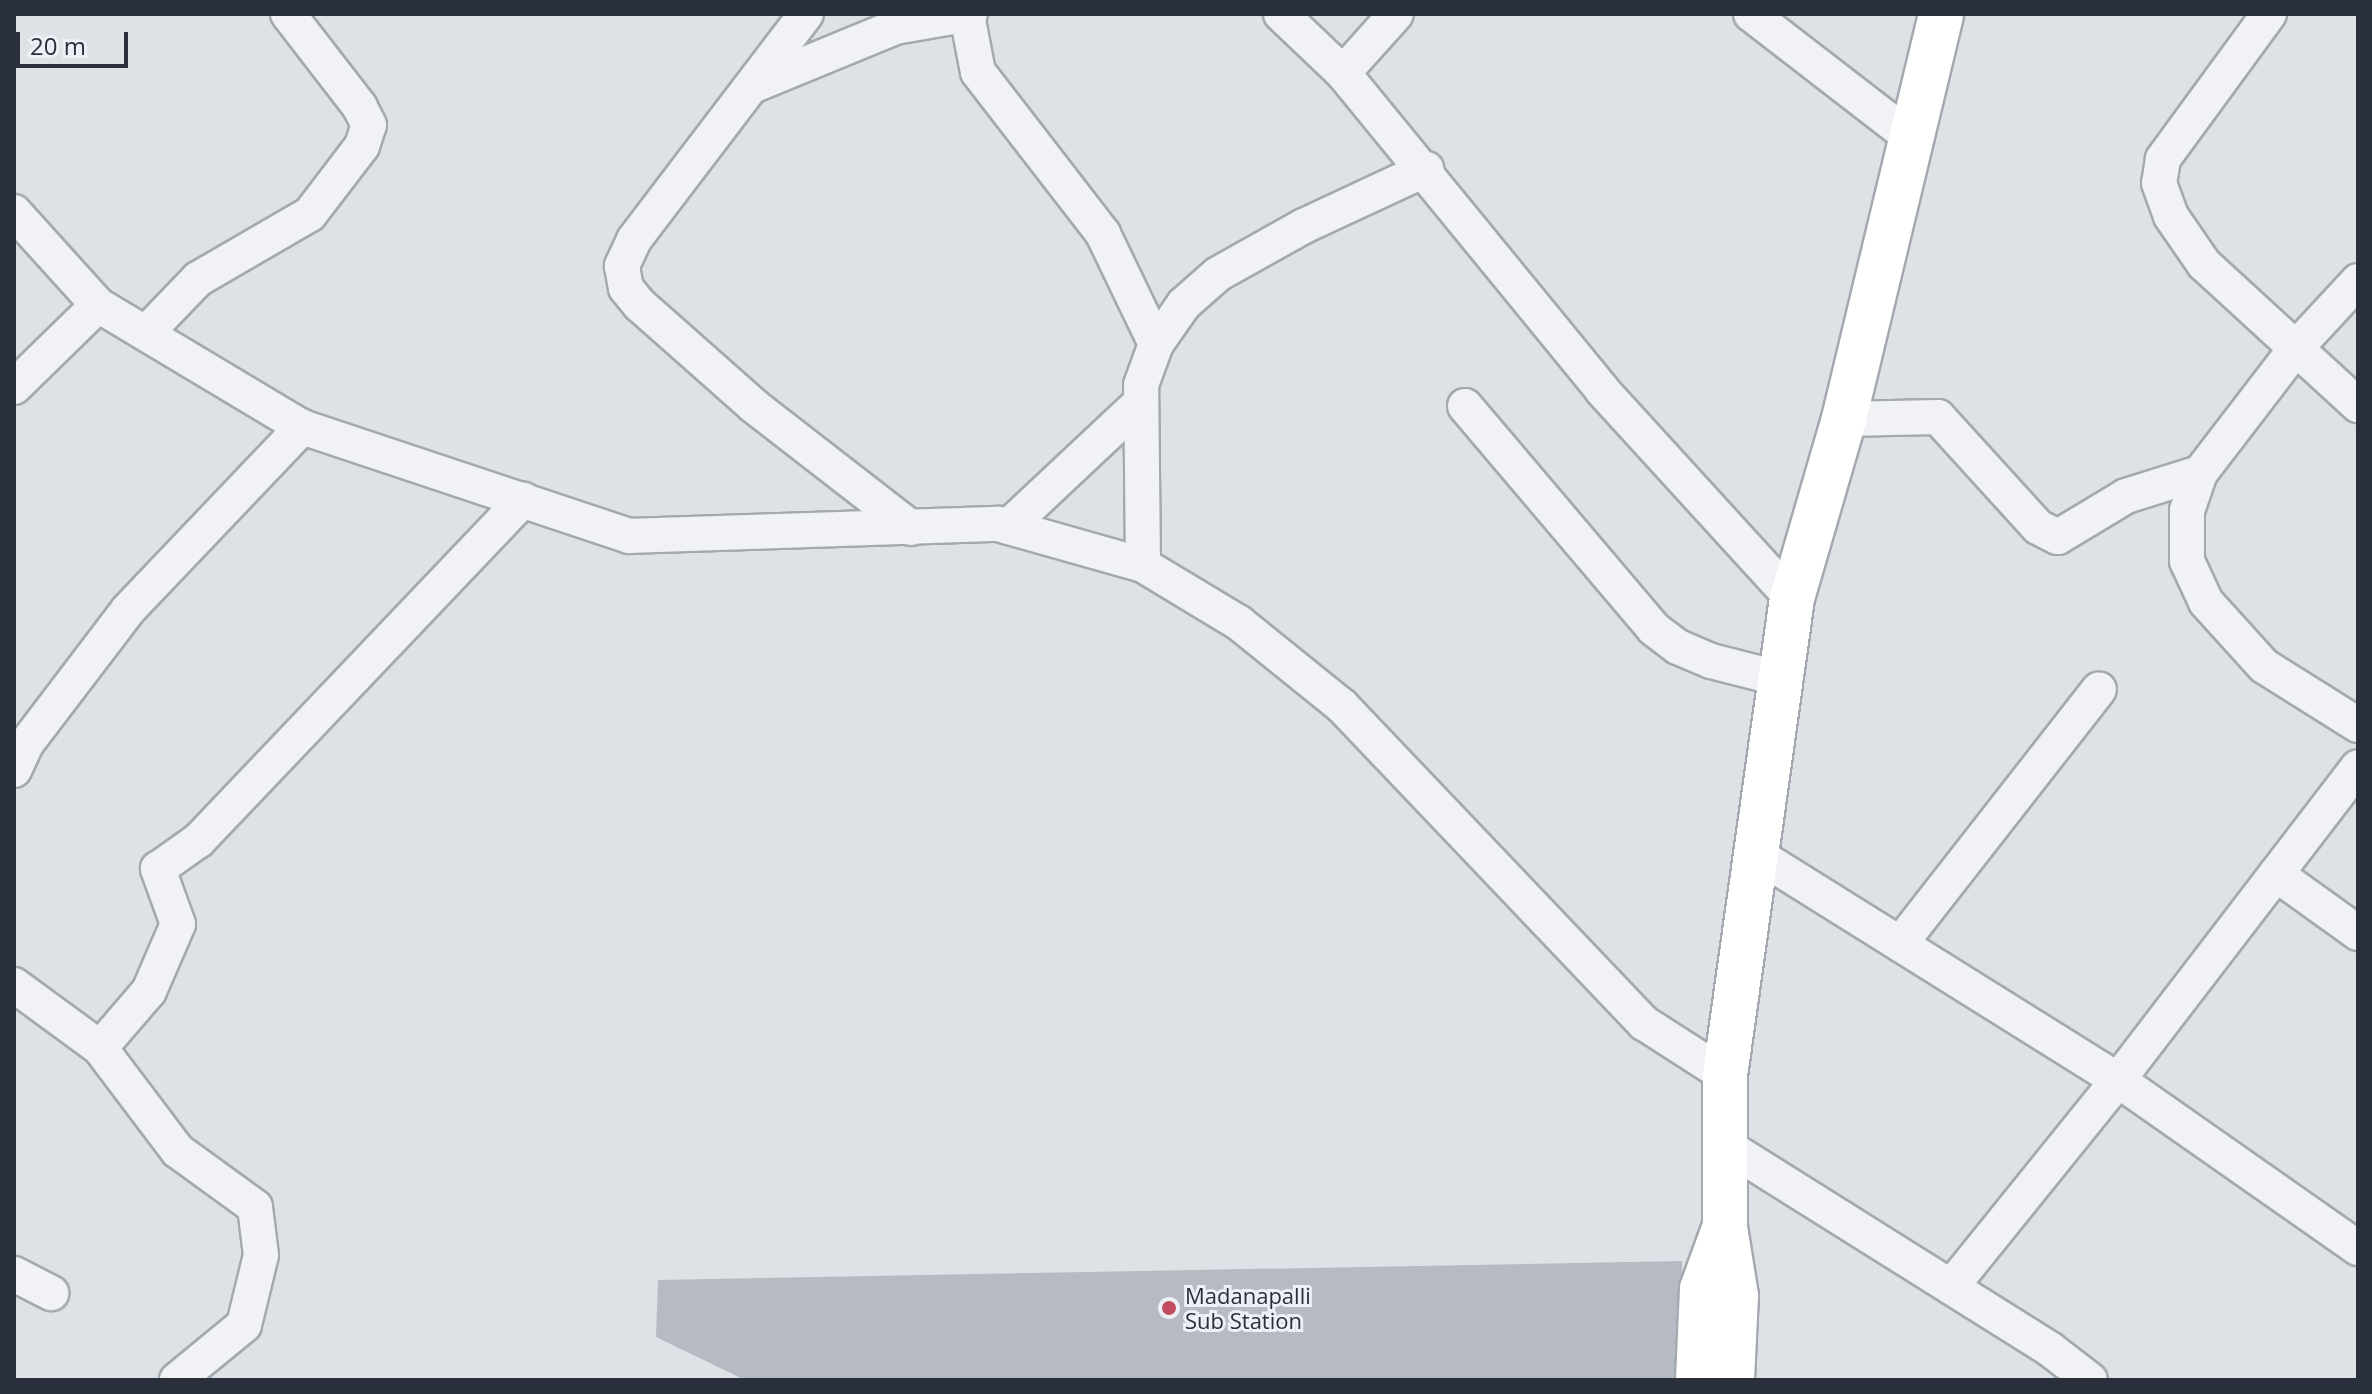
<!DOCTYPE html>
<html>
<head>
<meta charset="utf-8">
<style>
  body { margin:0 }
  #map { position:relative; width:2372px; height:1394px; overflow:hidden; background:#dee2e6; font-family:"Open Sans",sans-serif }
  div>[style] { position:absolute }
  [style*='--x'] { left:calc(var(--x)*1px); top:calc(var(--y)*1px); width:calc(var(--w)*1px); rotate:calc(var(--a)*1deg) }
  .building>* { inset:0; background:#b6bbc3 }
  .roads { filter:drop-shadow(2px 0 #a4a9b0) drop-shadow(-2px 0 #a4a9b0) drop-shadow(0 2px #a4a9b0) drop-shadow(0 -2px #a4a9b0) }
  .street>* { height:34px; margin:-17px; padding:0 17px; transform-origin:17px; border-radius:17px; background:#f0f2f5 }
  .secondary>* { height:44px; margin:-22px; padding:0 22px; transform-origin:22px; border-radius:22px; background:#fff }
  .dots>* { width:22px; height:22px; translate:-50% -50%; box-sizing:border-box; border:4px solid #edf0f4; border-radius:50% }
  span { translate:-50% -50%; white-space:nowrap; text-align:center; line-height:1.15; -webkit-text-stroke:6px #edf0f4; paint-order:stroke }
  .poi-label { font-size:22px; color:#29303c }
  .left { translate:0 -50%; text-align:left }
  .frame { position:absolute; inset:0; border:16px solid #29303c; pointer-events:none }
  .scale { position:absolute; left:16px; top:32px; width:112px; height:36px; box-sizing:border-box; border:4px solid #29303c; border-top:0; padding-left:10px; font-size:24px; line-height:28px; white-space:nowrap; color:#29303c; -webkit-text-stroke:6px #edf0f4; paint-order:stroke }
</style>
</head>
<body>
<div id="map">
  <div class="building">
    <div style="clip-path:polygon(1682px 1261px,1680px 1380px,745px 1380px,656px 1337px,658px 1280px)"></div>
  </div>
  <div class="roads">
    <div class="street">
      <div style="--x:806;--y:14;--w:284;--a:127.3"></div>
      <div style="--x:634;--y:240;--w:29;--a:115"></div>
      <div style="--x:622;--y:266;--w:22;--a:80"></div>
      <div style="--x:626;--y:288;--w:22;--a:51"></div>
      <div style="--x:640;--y:305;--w:152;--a:41.5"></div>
      <div style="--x:754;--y:406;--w:199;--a:37.8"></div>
      <div style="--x:1281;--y:14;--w:86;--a:43.6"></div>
      <div style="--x:1343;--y:73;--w:409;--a:50.7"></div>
      <div style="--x:1602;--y:390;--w:282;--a:47.6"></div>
      <div style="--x:1751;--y:14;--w:201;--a:37.7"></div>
      <div style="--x:2269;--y:14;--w:180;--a:126.2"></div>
      <div style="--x:2163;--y:159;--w:24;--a:99"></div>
      <div style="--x:2159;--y:183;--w:35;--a:70"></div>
      <div style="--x:2171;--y:216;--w:58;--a:55.5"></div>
      <div style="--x:2204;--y:264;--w:209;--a:42.5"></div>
      <div style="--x:967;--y:15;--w:58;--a:79.1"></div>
      <div style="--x:978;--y:72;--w:205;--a:52.3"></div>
      <div style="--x:1103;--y:234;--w:122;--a:64.3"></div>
      <div style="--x:1343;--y:73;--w:79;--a:-48.1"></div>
      <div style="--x:752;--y:86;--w:155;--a:-22.4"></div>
      <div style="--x:895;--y:27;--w:76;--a:-9.8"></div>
      <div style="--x:14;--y:212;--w:125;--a:47.9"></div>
      <div style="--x:98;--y:305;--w:238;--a:30.9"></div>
      <div style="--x:302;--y:427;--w:345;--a:18.4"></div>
      <div style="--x:629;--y:536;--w:369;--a:-1.9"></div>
      <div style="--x:998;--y:524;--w:151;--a:15.8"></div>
      <div style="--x:1143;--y:565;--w:112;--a:31.1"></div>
      <div style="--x:1239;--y:623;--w:132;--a:38.9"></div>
      <div style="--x:1342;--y:706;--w:438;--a:46.4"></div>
      <div style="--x:1644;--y:1023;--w:96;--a:32.7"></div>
      <div style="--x:2358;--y:281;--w:91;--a:132.8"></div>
      <div style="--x:2296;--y:348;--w:158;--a:127.5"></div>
      <div style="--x:2200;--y:473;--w:39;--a:109"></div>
      <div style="--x:2187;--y:510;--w:51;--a:90"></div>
      <div style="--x:2187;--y:561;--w:45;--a:65.1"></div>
      <div style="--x:2206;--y:602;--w:86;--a:47.8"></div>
      <div style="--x:2264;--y:666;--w:111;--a:32.1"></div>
      <div style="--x:146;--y:333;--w:75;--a:-46.1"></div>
      <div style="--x:198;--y:279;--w:129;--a:-30.1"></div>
      <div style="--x:310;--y:214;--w:86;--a:-52.6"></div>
      <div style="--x:362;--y:146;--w:22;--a:-72"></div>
      <div style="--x:369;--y:125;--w:20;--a:-117"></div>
      <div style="--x:360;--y:107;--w:118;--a:-127.7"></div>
      <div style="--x:14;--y:387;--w:117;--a:-44.3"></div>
      <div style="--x:1465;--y:406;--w:292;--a:49.7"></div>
      <div style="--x:1654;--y:629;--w:30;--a:37"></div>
      <div style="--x:1678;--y:647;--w:36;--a:23"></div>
      <div style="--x:1711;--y:661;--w:73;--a:14.2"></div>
      <div style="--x:1844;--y:419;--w:94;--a:-1.2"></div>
      <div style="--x:1938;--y:417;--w:149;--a:47.7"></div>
      <div style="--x:2038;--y:527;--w:22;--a:27"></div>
      <div style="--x:2058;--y:537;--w:79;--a:-31.1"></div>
      <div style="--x:2126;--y:496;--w:77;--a:-17.3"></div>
      <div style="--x:1008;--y:527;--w:177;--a:-43.2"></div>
      <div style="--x:1143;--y:565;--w:180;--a:-90.6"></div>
      <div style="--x:1141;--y:385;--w:44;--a:-69.9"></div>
      <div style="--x:1156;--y:344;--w:49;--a:-55"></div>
      <div style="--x:1184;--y:304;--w:45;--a:-41.4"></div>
      <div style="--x:1218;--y:274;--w:98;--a:-29.2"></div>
      <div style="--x:1304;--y:226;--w:135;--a:-25"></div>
      <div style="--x:14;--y:770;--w:29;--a:-65"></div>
      <div style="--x:26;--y:744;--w:168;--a:-52.7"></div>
      <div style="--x:128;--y:610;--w:253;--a:-46.4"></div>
      <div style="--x:1756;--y:854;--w:427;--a:32"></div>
      <div style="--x:2118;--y:1080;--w:293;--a:35"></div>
      <div style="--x:2276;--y:874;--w:101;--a:35.7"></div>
      <div style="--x:1900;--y:944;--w:323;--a:-52"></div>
      <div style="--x:14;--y:985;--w:107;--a:36.2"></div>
      <div style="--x:100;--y:1048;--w:129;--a:52.9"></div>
      <div style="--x:178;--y:1151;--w:95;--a:36"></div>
      <div style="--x:255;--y:1207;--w:48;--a:82.9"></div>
      <div style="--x:261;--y:1255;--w:72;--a:103.7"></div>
      <div style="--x:244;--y:1325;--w:87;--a:140.6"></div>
      <div style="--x:100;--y:1048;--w:75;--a:-49.3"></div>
      <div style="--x:149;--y:991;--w:73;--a:-66.6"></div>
      <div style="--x:178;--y:924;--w:59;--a:-110"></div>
      <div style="--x:158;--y:869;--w:50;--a:-35.3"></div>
      <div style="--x:199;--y:840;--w:470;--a:-46.4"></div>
      <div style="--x:1723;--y:1144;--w:387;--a:32.1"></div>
      <div style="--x:2051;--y:1350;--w:49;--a:37.6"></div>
      <div style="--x:14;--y:1274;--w:42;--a:27.2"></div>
      <div style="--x:1951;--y:1287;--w:266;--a:-51.1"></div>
      <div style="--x:2118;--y:1080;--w:394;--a:-52.5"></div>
    </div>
    <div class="secondary">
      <div style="--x:1698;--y:1380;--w:91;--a:-87.5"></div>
      <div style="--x:1702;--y:1289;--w:64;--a:-69.9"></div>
      <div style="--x:1732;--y:1380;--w:84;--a:-87.3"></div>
      <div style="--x:1736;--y:1296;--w:70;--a:-99.1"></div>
      <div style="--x:1725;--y:1227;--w:152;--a:-90"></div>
      <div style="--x:1725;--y:1075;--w:482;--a:-82"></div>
      <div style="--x:1792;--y:598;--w:186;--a:-73.8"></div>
      <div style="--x:1844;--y:419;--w:416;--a:-76.5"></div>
    </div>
  </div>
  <div class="dots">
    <div style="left:1169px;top:1308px;background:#c24d62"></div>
  </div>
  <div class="poi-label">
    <span class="left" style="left:1185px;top:1308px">Madanapalli<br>Sub Station</span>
  </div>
  <div class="frame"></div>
  <div class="scale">20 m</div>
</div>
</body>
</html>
